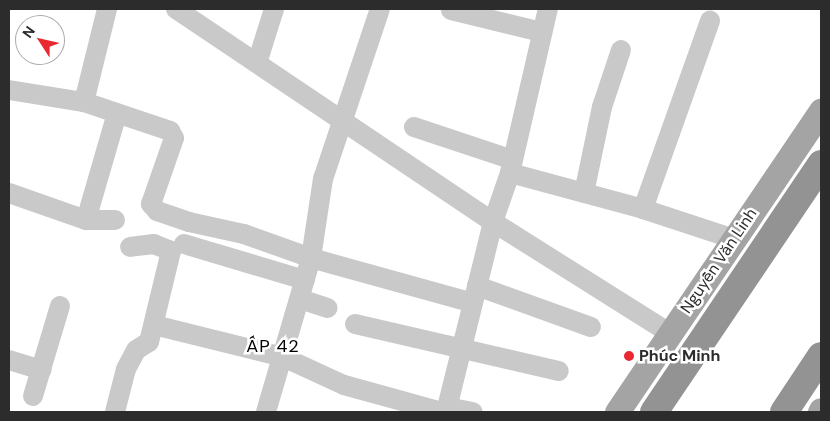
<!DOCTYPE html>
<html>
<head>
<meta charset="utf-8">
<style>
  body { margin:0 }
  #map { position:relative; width:830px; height:421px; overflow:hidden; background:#fff; font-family:"DM Sans",sans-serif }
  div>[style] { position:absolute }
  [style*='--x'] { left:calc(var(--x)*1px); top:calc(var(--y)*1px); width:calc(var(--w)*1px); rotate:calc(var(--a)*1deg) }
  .minor>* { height:20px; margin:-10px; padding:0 10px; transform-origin:10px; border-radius:10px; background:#c9c9c9 }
  .major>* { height:25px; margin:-12.5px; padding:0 12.5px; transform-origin:12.5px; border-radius:12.5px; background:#a4a4a4 }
  .highway>* { height:28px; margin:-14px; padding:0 14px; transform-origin:14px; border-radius:14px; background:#939393 }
  .dots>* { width:14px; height:14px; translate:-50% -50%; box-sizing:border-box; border:2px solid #fff; border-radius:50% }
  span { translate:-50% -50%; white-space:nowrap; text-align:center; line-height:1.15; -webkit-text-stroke:5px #fff; paint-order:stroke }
  .street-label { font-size:16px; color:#2c2c2c }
  .poi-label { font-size:16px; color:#2c2c2c; font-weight:700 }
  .left { translate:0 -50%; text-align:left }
  .neighbourhood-label { font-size:18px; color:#000; letter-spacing:1px }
  .frame { position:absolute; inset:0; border:10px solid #2c2c2c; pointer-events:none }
  .north { position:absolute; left:15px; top:15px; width:50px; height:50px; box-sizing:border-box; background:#fff; border:1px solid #ababab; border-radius:50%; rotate:305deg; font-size:14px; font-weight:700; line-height:20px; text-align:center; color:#2c2c2c }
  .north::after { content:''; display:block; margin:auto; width:18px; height:22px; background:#e82932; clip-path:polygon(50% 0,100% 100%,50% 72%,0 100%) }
</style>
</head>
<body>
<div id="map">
  <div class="minor">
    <div style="--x:176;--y:9;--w:391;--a:33.9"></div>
    <div style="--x:501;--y:227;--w:199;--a:32.2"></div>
    <div style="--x:451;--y:10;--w:93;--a:13.7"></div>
    <div style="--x:257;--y:63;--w:57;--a:-72.5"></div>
    <div style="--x:9;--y:90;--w:76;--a:9.1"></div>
    <div style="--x:84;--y:102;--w:91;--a:18.6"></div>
    <div style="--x:170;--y:131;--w:8;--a:60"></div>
    <div style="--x:174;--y:138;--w:70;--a:109.2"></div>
    <div style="--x:151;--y:204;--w:9;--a:49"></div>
    <div style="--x:157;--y:211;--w:34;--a:19"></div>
    <div style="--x:189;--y:222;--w:56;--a:12.3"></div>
    <div style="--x:244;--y:234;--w:71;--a:19.7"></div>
    <div style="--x:311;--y:258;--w:168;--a:15.5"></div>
    <div style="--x:84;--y:102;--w:96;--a:-76.1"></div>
    <div style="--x:414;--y:127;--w:104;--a:18.4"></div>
    <div style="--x:510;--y:173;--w:138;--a:15.1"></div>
    <div style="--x:643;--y:209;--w:96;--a:18.2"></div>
    <div style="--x:9;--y:193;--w:82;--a:19.3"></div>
    <div style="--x:584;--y:193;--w:88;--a:-78.2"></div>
    <div style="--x:602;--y:107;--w:60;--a:-71.6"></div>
    <div style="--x:643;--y:209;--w:200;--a:-70.4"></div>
    <div style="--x:115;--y:220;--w:29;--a:180"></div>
    <div style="--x:86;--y:220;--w:111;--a:-73.8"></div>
    <div style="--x:184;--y:244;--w:126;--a:16.6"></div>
    <div style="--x:477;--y:286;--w:121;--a:19.8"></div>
    <div style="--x:300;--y:299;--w:29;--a:18"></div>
    <div style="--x:355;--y:324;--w:209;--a:13"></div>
    <div style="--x:154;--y:325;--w:133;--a:13.9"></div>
    <div style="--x:283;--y:357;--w:67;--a:24.7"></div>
    <div style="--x:344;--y:385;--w:102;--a:15.4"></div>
    <div style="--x:9;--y:360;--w:34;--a:17"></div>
    <div style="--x:33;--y:396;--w:94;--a:-73.3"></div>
    <div style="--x:447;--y:407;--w:26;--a:11"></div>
    <div style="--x:115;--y:412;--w:44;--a:-75.7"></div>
    <div style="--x:126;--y:369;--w:21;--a:-62"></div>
    <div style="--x:136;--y:350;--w:15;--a:-32"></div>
    <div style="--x:149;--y:342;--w:94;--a:-76.4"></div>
    <div style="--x:171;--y:251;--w:18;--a:-158"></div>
    <div style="--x:154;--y:244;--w:24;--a:173"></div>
    <div style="--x:266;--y:412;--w:160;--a:-73.7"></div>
    <div style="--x:311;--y:258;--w:80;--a:-81.4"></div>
    <div style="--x:323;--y:179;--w:179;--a:-71.5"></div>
    <div style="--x:446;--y:412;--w:196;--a:-76.1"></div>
    <div style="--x:493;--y:222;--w:52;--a:-70.9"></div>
    <div style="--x:510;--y:173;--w:168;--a:-77"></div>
  </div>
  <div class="major">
    <div style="--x:617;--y:412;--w:364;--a:-55.9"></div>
    <div style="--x:820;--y:412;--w:2;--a:-63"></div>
  </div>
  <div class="highway">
    <div style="--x:654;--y:412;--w:299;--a:-56"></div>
    <div style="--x:784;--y:412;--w:67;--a:-56.5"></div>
  </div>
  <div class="dots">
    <div style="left:629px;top:356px;background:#e82932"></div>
  </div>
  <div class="street-label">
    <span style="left:719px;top:261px;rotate:-56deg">Nguyễn Văn Linh</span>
  </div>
  <div class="poi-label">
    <span class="left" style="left:639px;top:356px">Phúc Minh</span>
  </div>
  <div class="neighbourhood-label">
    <span style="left:273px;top:346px">ẤP 42</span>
  </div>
  <div class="frame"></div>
  <div class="north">N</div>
</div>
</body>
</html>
